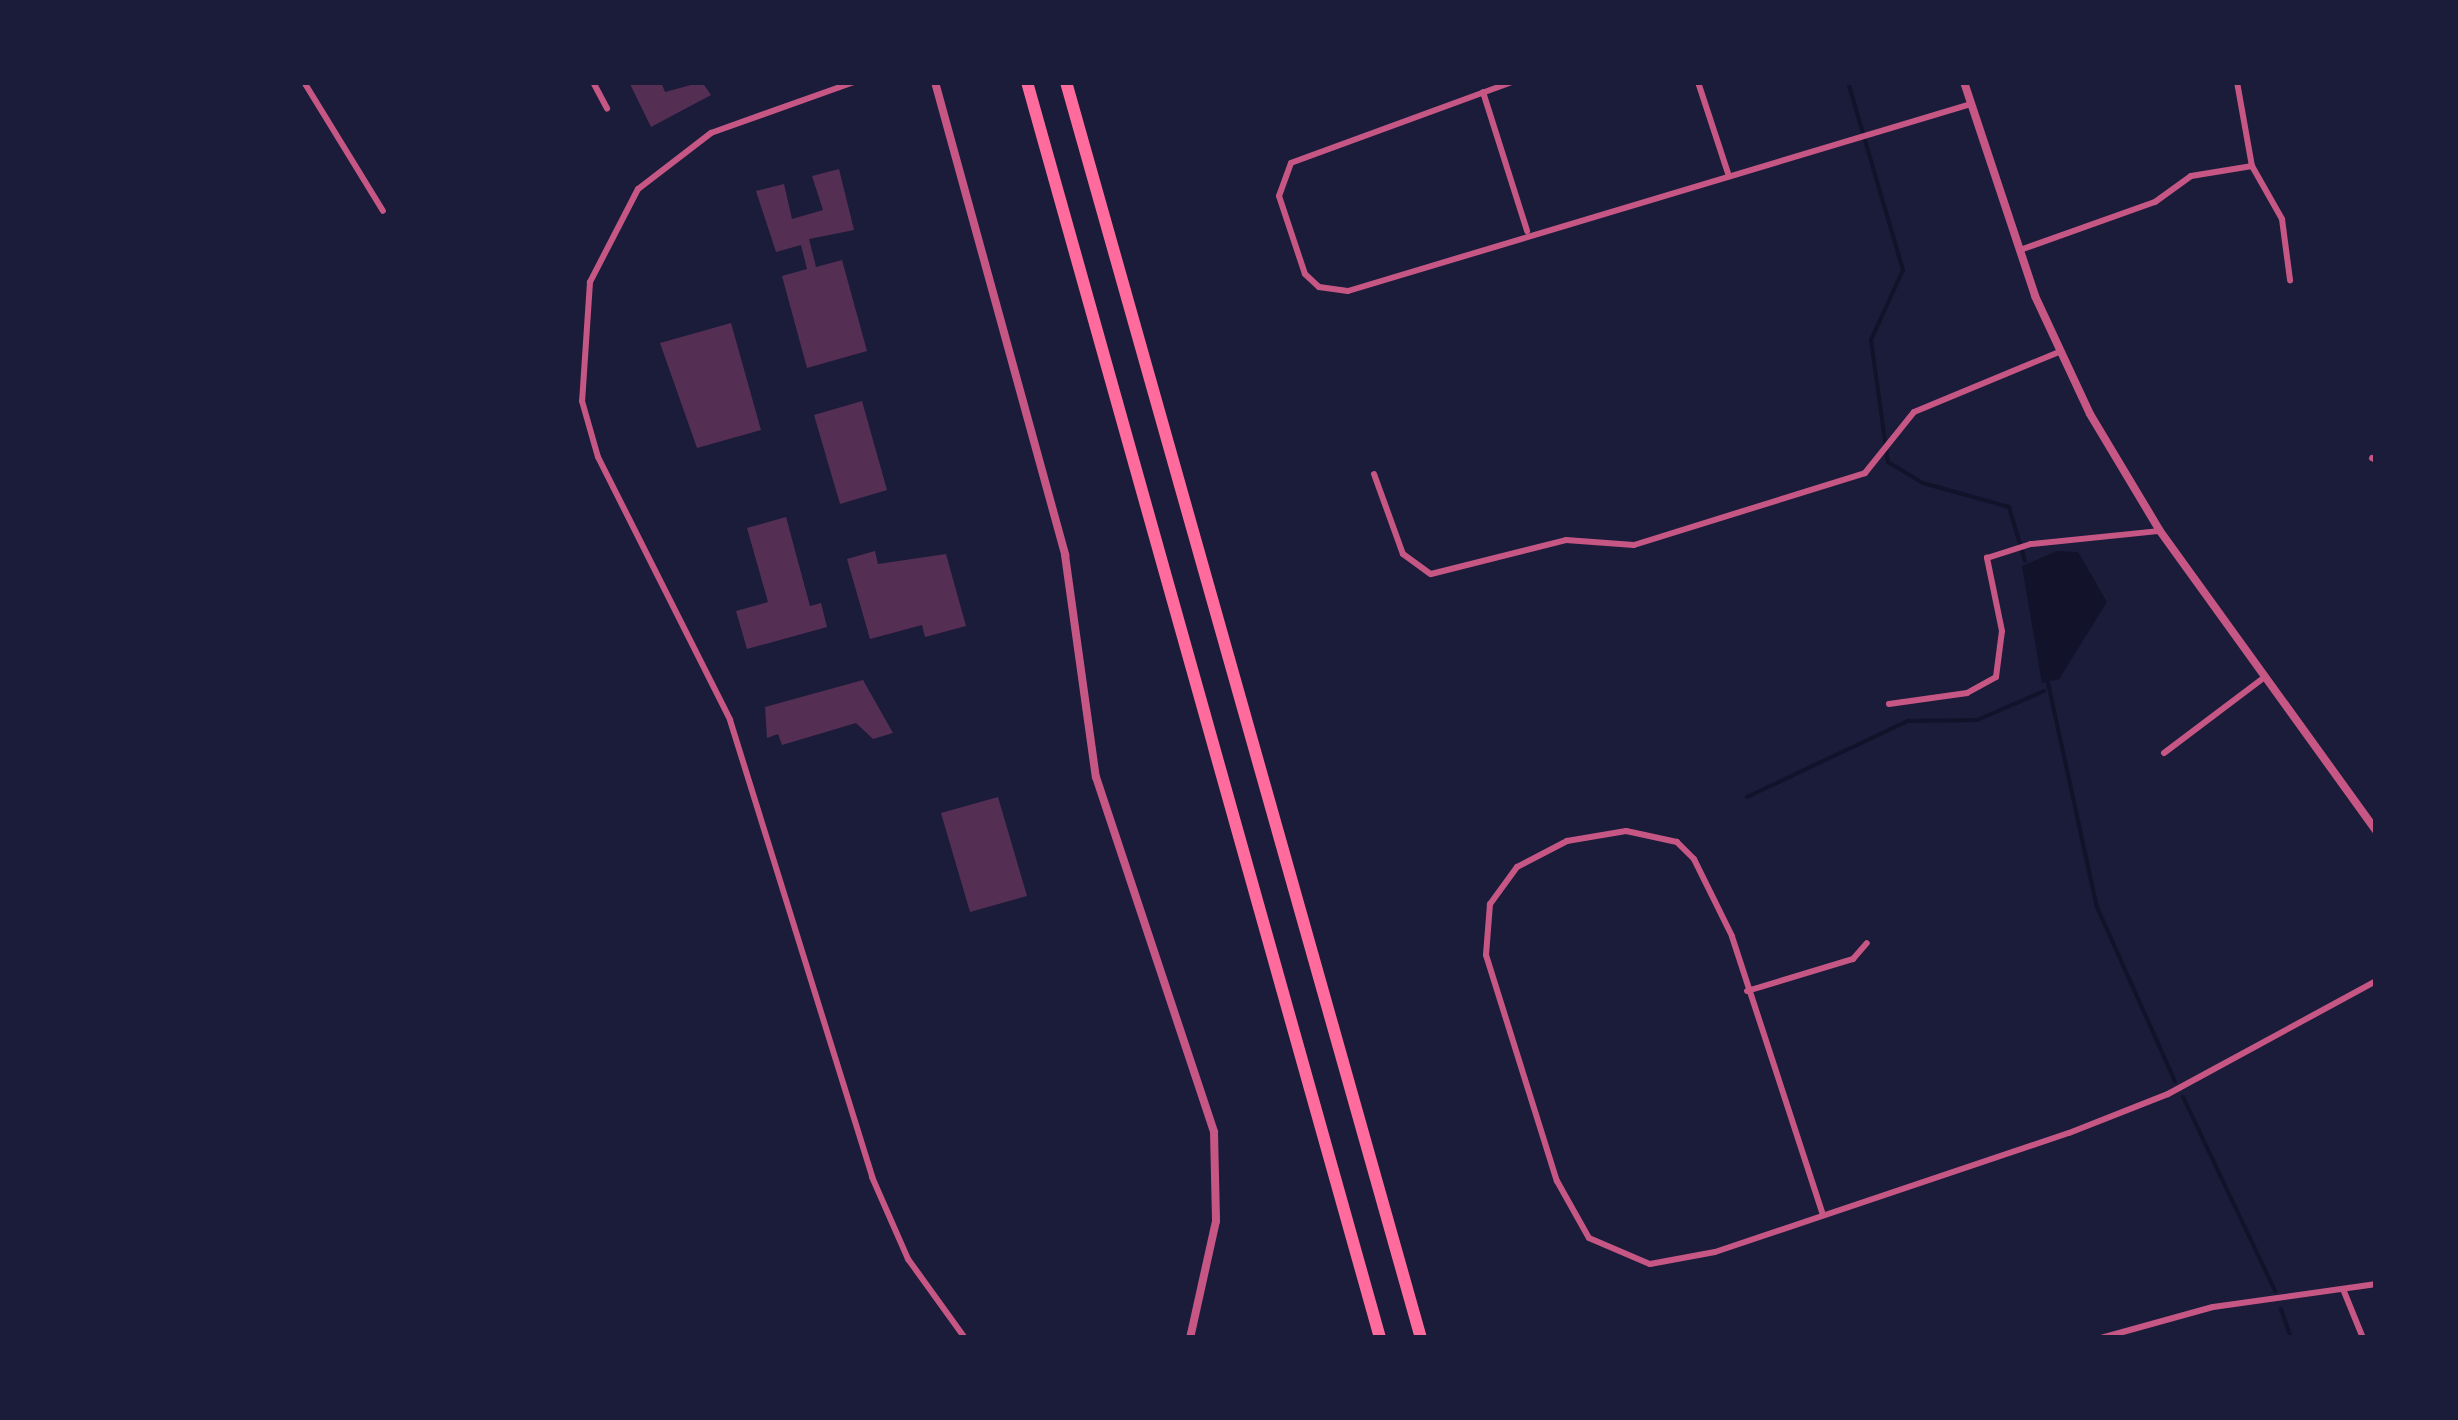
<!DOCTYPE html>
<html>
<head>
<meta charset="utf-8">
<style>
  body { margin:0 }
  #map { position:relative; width:2458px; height:1420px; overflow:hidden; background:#1b1b3a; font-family:Ubuntu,sans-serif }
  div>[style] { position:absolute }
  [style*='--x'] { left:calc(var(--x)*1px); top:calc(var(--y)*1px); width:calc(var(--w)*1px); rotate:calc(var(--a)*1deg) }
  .water>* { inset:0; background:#12122b }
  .stream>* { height:4px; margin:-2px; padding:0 2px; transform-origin:2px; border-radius:2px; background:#12122b }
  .building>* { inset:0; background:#542f53 }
  .minor>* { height:6px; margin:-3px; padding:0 3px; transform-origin:3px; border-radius:3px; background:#c65784 }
  .tertiary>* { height:8px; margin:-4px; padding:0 4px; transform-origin:4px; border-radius:4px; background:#c65784 }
  .motorway>* { height:12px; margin:-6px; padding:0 6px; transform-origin:6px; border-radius:6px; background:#ff6b9d }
  span { translate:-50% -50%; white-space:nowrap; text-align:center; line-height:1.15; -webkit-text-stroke:9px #1b1b3a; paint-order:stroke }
  .frame { position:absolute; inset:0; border:85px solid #1b1b3a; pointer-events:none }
</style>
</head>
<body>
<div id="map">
  <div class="water">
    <div style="clip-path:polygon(2057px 551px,2078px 552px,2107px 602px,2059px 679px,2042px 683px,2022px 566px)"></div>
  </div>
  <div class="stream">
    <div style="--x:1848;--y:82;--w:196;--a:73.7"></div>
    <div style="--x:1903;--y:270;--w:77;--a:114.6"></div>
    <div style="--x:1871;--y:340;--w:123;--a:82.1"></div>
    <div style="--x:1888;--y:462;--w:41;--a:31"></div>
    <div style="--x:1923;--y:483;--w:89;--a:15.6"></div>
    <div style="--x:2009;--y:507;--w:56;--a:73.5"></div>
    <div style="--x:2048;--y:683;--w:229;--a:77.7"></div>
    <div style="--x:2097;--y:907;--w:191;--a:65.9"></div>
    <div style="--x:1747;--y:797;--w:178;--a:-25.3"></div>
    <div style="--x:1908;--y:721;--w:69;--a:-0.8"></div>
    <div style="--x:1977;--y:720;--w:73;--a:-23.4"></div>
    <div style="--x:2183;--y:1097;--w:215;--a:64.6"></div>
    <div style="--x:2281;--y:1309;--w:31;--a:71"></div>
  </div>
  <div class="building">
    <div style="clip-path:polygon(629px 82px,661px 82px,665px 92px,702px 82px,711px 95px,651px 127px)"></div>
    <div style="clip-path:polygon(839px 169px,854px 230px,809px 239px,816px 267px,842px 260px,867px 351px,807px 368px,782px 276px,807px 269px,801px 245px,776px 252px,756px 191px,784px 184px,792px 219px,823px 210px,812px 176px)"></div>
    <div style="clip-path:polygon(731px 323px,761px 430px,697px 448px,660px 343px)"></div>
    <div style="clip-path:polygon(862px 401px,887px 490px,840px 504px,814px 415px)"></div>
    <div style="clip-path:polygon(786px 517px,810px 606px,821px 603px,827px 627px,747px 649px,736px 611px,768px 602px,747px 528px)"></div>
    <div style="clip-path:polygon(875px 551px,878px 564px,946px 554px,966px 626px,925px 637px,922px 625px,870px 639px,847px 559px)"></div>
    <div style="clip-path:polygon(863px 680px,893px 733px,873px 739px,856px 723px,782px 745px,778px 734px,767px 738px,765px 707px)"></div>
    <div style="clip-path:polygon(998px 797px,1027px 896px,970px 912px,941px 813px)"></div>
  </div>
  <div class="minor">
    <div style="--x:304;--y:82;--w:151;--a:58.5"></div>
    <div style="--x:593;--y:82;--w:30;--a:62"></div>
    <div style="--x:854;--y:82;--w:152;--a:160.4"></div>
    <div style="--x:711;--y:133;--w:92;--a:142.5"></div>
    <div style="--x:638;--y:189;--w:105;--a:117.3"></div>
    <div style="--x:590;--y:282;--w:119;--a:93.8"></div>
    <div style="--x:582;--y:401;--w:58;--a:74.1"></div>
    <div style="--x:598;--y:457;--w:294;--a:63.3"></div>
    <div style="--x:730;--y:720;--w:479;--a:72.7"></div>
    <div style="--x:872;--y:1177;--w:90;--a:66.3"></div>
    <div style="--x:908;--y:1259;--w:97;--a:54.2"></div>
    <div style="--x:1512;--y:82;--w:235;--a:159.9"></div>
    <div style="--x:1291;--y:163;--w:35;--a:110"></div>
    <div style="--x:1279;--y:196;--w:82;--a:71.6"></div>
    <div style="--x:1305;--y:274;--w:19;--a:43"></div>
    <div style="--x:1319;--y:287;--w:29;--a:8"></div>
    <div style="--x:1348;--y:291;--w:650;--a:-16.71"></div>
    <div style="--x:1698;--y:82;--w:96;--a:71.8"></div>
    <div style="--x:2237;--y:82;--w:85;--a:79.9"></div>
    <div style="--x:1483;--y:92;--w:146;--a:72.4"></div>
    <div style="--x:2020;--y:250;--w:143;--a:-19.6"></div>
    <div style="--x:2155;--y:202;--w:44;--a:-35.8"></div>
    <div style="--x:2191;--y:176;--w:62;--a:-9.3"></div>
    <div style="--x:2252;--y:166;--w:61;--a:60.5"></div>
    <div style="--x:2282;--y:219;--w:62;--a:82.5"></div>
    <div style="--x:2372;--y:458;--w:4;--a:27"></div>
    <div style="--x:1374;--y:474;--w:85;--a:70.1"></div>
    <div style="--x:1403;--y:554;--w:34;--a:36"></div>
    <div style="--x:1431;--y:574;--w:139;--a:-14.1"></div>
    <div style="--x:1566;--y:540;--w:68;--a:4.2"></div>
    <div style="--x:1634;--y:545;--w:242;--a:-17.3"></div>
    <div style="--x:1865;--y:473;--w:78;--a:-51.2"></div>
    <div style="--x:1914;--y:412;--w:157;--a:-22.5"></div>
    <div style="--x:1889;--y:704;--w:79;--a:-8"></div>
    <div style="--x:1967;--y:693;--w:33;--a:-29"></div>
    <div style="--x:1996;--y:677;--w:46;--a:-82.6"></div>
    <div style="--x:2002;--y:631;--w:75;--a:-101.6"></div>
    <div style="--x:1987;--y:558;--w:46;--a:-17.7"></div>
    <div style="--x:2031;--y:544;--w:130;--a:-5.8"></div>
    <div style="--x:2164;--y:753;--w:126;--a:-37"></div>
    <div style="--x:1747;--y:991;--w:111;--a:-16.8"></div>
    <div style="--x:1853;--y:959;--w:21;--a:-49"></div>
    <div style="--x:1823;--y:1215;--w:293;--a:-108.1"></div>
    <div style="--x:1732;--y:936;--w:86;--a:-116.3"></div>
    <div style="--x:1694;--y:859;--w:24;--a:-135"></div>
    <div style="--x:1677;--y:842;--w:52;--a:-167.8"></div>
    <div style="--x:1626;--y:831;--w:60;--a:170.4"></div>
    <div style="--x:1567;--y:841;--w:56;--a:152.5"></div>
    <div style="--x:1517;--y:867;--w:46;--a:126.1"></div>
    <div style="--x:1490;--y:904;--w:51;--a:94.5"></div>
    <div style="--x:1486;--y:955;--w:237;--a:72.6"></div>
    <div style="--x:1557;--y:1181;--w:65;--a:60.7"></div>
    <div style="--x:1589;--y:1238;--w:66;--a:23.1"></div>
    <div style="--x:1650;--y:1264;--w:66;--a:-10.5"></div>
    <div style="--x:1715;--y:1252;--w:373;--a:-18.6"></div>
    <div style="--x:2069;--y:1133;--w:106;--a:-21.5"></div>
    <div style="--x:2168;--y:1094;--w:237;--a:-28.5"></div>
    <div style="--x:2343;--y:1289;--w:53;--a:67.8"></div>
    <div style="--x:2101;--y:1338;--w:116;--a:-15.5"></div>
    <div style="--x:2213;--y:1307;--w:165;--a:-8"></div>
  </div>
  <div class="tertiary">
    <div style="--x:935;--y:82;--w:491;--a:74.6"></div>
    <div style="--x:1065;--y:555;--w:224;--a:82.1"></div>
    <div style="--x:1096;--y:777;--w:374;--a:71.6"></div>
    <div style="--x:1214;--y:1132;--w:89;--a:88.7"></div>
    <div style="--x:1216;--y:1221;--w:120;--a:102.5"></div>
    <div style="--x:1964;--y:82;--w:225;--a:71.6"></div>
    <div style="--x:2035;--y:296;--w:130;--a:65"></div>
    <div style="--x:2090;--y:414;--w:136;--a:59.1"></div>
    <div style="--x:2160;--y:531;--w:370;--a:54.2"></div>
  </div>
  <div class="motorway">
    <div style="--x:1027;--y:82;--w:1305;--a:74.3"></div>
    <div style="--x:1066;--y:82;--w:1305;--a:74.22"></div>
  </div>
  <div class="frame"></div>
</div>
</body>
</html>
